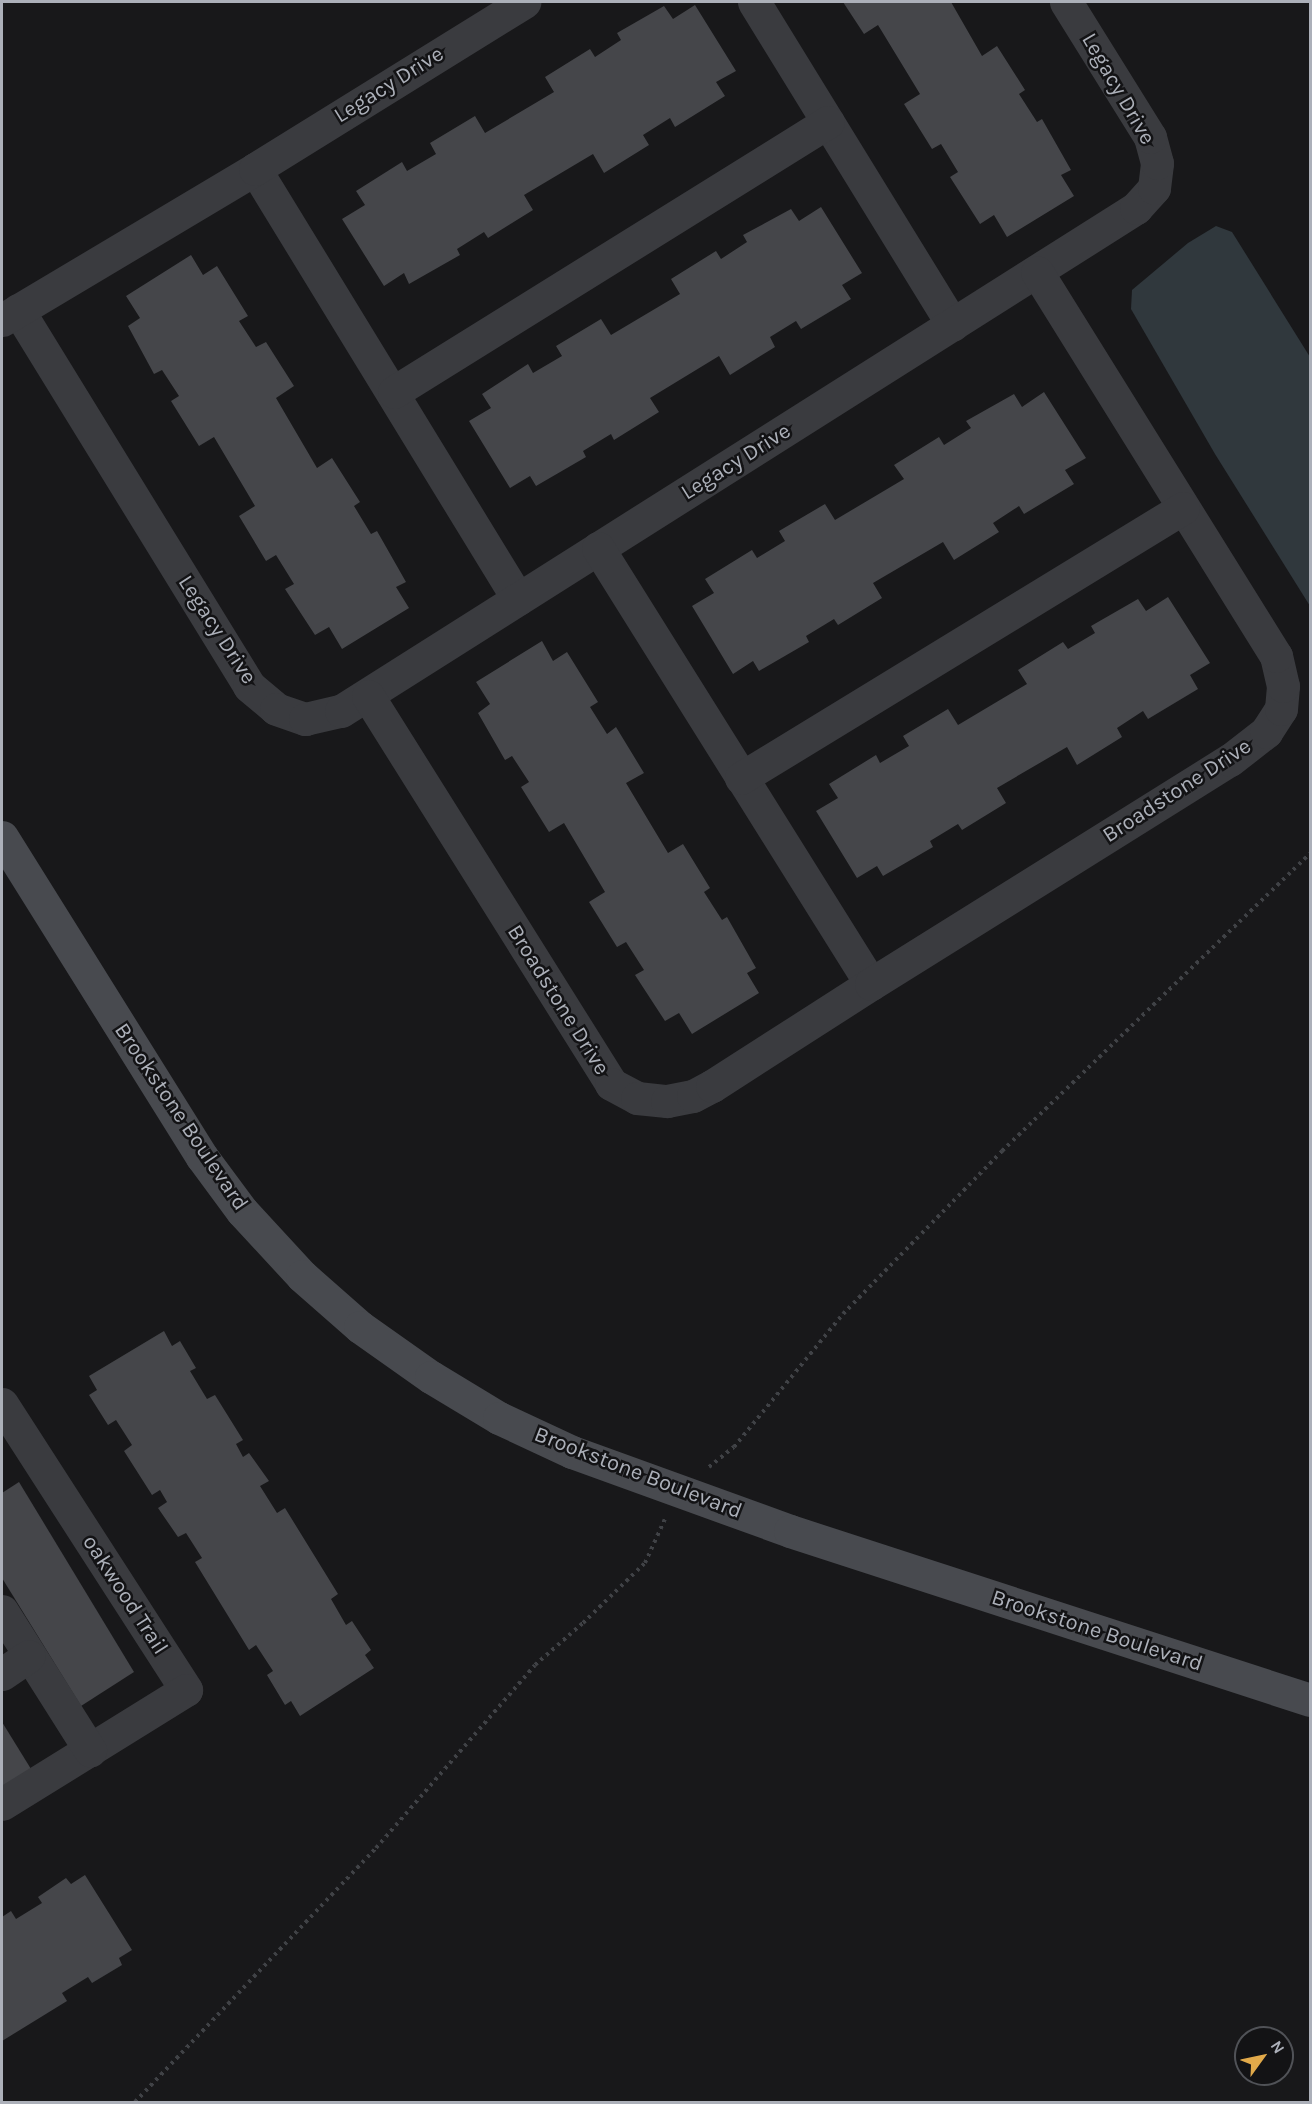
<!DOCTYPE html>
<html>
<head>
<meta charset="utf-8">
<style>
  body { margin:0 }
  #map { position:relative; width:1312px; height:2104px; overflow:hidden; background:#18181a; font-family:Karla,sans-serif }
  div>[style] { position:absolute }
  [style*='--x'] { left:calc(var(--x)*1px); top:calc(var(--y)*1px); width:calc(var(--w)*1px); rotate:calc(var(--a)*1deg) }
  .water>* { inset:0; background:#30383d }
  .building>* { inset:0; background:#45464a }
  .path>* { height:4px; margin-top:-2px; transform-origin:0; background:repeating-linear-gradient(90deg,#404246 0 3px,transparent 0 7.5px) }
  .street>* { height:33px; margin:-16.5px; padding:0 16.5px; transform-origin:16.5px; border-radius:16.5px; background:#3a3b3f }
  .secondary>* { height:33px; margin:-16.5px; padding:0 16.5px; transform-origin:16.5px; border-radius:16.5px; background:#484a4f }
  span { translate:-50% -50%; white-space:nowrap; text-align:center; line-height:1.15; -webkit-text-stroke:5px #131315; paint-order:stroke }
  .street-label { font-size:22px; color:#acb0b9 }
  .frame { position:absolute; inset:0; border:3px solid #acb0b9; pointer-events:none }
  .north { position:absolute; left:1234px; top:2026px; width:60px; height:60px; box-sizing:border-box; background:#131315; border:2px solid #505257; border-radius:50%; rotate:57deg; font-size:16px; font-weight:700; line-height:24px; text-align:center; color:#acb0b9 }
  .north::after { content:''; display:block; margin:auto; width:21px; height:27px; background:#e1a94a; clip-path:polygon(50% 0,100% 100%,50% 72%,0 100%) }
</style>
</head>
<body>
<div id="map">
  <div class="water">
    <div style="clip-path:polygon(1216px 226px,1232px 232px,1310px 357px,1310px 606px,1215px 454px,1131px 309px,1132px 290px,1188px 243px)"></div>
  </div>
  <div class="building">
    <div style="clip-path:polygon(843px 2px,951px 2px,982px 56px,997px 46px,1025px 90px,1019px 94px,1037px 122px,1042px 119px,1071px 170px,1061px 175px,1074px 196px,1007px 237px,994px 215px,980px 224px,950px 177px,958px 172px,941px 144px,932px 149px,904px 104px,920px 94px,878px 25px,864px 34px)"></div>
    <div style="clip-path:polygon(695px 5px,736px 71px,716px 82px,725px 96px,675px 127px,670px 118px,643px 135px,649px 145px,604px 173px,593px 154px,524px 195px,533px 210px,488px 238px,484px 232px,457px 249px,460px 255px,409px 284px,404px 273px,384px 286px,342px 219px,365px 205px,356px 191px,402px 162px,407px 171px,436px 154px,430px 143px,475px 116px,485px 133px,554px 92px,545px 77px,590px 49px,595px 57px,621px 40px,617px 33px,664px 6px,673px 19px)"></div>
    <div style="clip-path:polygon(821px 207px,862px 273px,842px 285px,851px 299px,801px 329px,796px 321px,770px 337px,775px 347px,730px 375px,719px 356px,650px 398px,659px 412px,614px 440px,611px 434px,583px 451px,586px 457px,536px 486px,530px 476px,510px 488px,469px 421px,491px 408px,482px 394px,528px 364px,533px 373px,562px 356px,556px 346px,601px 319px,611px 335px,680px 294px,671px 279px,716px 251px,721px 259px,747px 242px,743px 235px,791px 209px,799px 221px)"></div>
    <div style="clip-path:polygon(191px 255px,203px 275px,217px 266px,248px 316px,239px 321px,256px 347px,266px 342px,294px 386px,276px 398px,317px 468px,332px 458px,360px 502px,354px 506px,371px 534px,377px 531px,406px 582px,396px 587px,409px 608px,342px 649px,329px 627px,315px 635px,285px 589px,294px 584px,276px 555px,266px 561px,239px 516px,255px 506px,214px 437px,199px 446px,171px 401px,179px 396px,162px 370px,154px 374px,128px 326px,140px 318px,126px 296px)"></div>
    <div style="clip-path:polygon(1044px 392px,1086px 458px,1065px 470px,1074px 484px,1024px 514px,1019px 506px,993px 523px,999px 532px,954px 560px,943px 542px,873px 583px,882px 598px,838px 625px,834px 619px,806px 636px,809px 642px,759px 671px,753px 661px,733px 674px,692px 606px,714px 593px,705px 579px,752px 550px,757px 558px,785px 541px,779px 531px,825px 504px,835px 520px,904px 479px,894px 465px,939px 437px,944px 445px,971px 428px,966px 421px,1014px 394px,1022px 407px)"></div>
    <div style="clip-path:polygon(1168px 597px,1210px 663px,1190px 675px,1198px 689px,1148px 719px,1143px 711px,1117px 728px,1122px 737px,1077px 765px,1067px 747px,997px 788px,1006px 803px,962px 830px,958px 824px,930px 841px,933px 847px,883px 876px,877px 866px,857px 878px,816px 811px,838px 798px,829px 784px,876px 755px,880px 763px,909px 746px,903px 736px,948px 709px,958px 725px,1027px 684px,1018px 670px,1063px 642px,1068px 649px,1095px 633px,1091px 626px,1138px 599px,1146px 611px)"></div>
    <div style="clip-path:polygon(542px 641px,553px 661px,567px 652px,598px 702px,590px 707px,607px 734px,616px 727px,644px 773px,626px 783px,668px 853px,683px 844px,710px 888px,704px 892px,722px 920px,727px 917px,756px 968px,747px 973px,759px 993px,692px 1034px,679px 1013px,665px 1021px,635px 975px,644px 970px,626px 942px,617px 947px,589px 902px,605px 892px,564px 823px,549px 832px,521px 787px,529px 782px,512px 756px,505px 760px,478px 713px,490px 704px,476px 682px)"></div>
    <div style="clip-path:polygon(164px 1331px,172px 1346px,180px 1341px,196px 1368px,190px 1371px,207px 1399px,215px 1395px,243px 1440px,236px 1444px,243px 1457px,249px 1453px,269px 1481px,260px 1486px,277px 1513px,285px 1508px,338px 1594px,331px 1599px,346px 1625px,352px 1621px,371px 1650px,365px 1655px,374px 1668px,300px 1716px,291px 1701px,285px 1705px,267px 1675px,273px 1671px,256px 1645px,249px 1650px,195px 1562px,202px 1558px,186px 1533px,178px 1537px,158px 1508px,167px 1502px,160px 1490px,152px 1495px,124px 1451px,132px 1445px,116px 1420px,108px 1425px,89px 1395px,97px 1390px,89px 1376px)"></div>
    <div style="clip-path:polygon(19px 1482px,134px 1672px,81px 1706px,2px 1578px,2px 1493px)"></div>
    <div style="clip-path:polygon(2px 1722px,31px 1769px,2px 1787px)"></div>
    <div style="clip-path:polygon(85px 1875px,132px 1950px,119px 1958px,122px 1965px,92px 1983px,88px 1977px,62px 1993px,67px 2001px,2px 2041px,2px 1917px,11px 1911px,16px 1919px,42px 1903px,38px 1897px,66px 1878px,71px 1884px)"></div>
  </div>
  <div class="path">
    <div style="--x:709;--y:1467;--w:32;--a:-39"></div>
    <div style="--x:734;--y:1447;--w:172;--a:-50.7"></div>
    <div style="--x:843;--y:1314;--w:228;--a:-45.7"></div>
    <div style="--x:1002;--y:1151;--w:428;--a:-44"></div>
    <div style="--x:135;--y:2102;--w:350;--a:-46.5"></div>
    <div style="--x:376;--y:1848;--w:242;--a:-49"></div>
    <div style="--x:535;--y:1665;--w:64;--a:-41.2"></div>
    <div style="--x:583;--y:1623;--w:86;--a:-44.1"></div>
    <div style="--x:645;--y:1563;--w:48;--a:-65.6"></div>
  </div>
  <div class="street">
    <div style="--x:754;--y:2;--w:379;--a:58.4"></div>
    <div style="--x:255;--y:169;--w:504;--a:58.55"></div>
    <div style="--x:18;--y:310;--w:441;--a:58.4"></div>
    <div style="--x:249;--y:686;--w:35;--a:40"></div>
    <div style="--x:276;--y:709;--w:31;--a:19"></div>
    <div style="--x:305;--y:719;--w:37;--a:-13"></div>
    <div style="--x:341;--y:711;--w:941;--a:-32.32"></div>
    <div style="--x:1136;--y:208;--w:27;--a:-48"></div>
    <div style="--x:1154;--y:188;--w:25;--a:-83"></div>
    <div style="--x:1157;--y:163;--w:27;--a:-105"></div>
    <div style="--x:1150;--y:137;--w:159;--a:-121.9"></div>
    <div style="--x:2;--y:320;--w:295;--a:-30.8"></div>
    <div style="--x:255;--y:169;--w:317;--a:-31.8"></div>
    <div style="--x:394;--y:392;--w:511;--a:-31.89"></div>
    <div style="--x:598;--y:548;--w:514;--a:57.95"></div>
    <div style="--x:368;--y:696;--w:458;--a:57.9"></div>
    <div style="--x:611;--y:1084;--w:30;--a:28"></div>
    <div style="--x:637;--y:1098;--w:30;--a:6"></div>
    <div style="--x:667;--y:1101;--w:26;--a:-11"></div>
    <div style="--x:693;--y:1096;--w:21;--a:-28"></div>
    <div style="--x:712;--y:1086;--w:189;--a:-32.7"></div>
    <div style="--x:871;--y:984;--w:423;--a:-32"></div>
    <div style="--x:1230;--y:760;--w:46;--a:-37.9"></div>
    <div style="--x:1266;--y:732;--w:27;--a:-57"></div>
    <div style="--x:1281;--y:709;--w:23;--a:-85"></div>
    <div style="--x:1283;--y:686;--w:31;--a:-103"></div>
    <div style="--x:1276;--y:656;--w:452;--a:-121.9"></div>
    <div style="--x:741;--y:778;--w:518;--a:-31.42"></div>
    <div style="--x:2;--y:1404;--w:340;--a:57.2"></div>
    <div style="--x:186;--y:1690;--w:216;--a:148.2"></div>
    <div style="--x:2;--y:1611;--w:165;--a:57.7"></div>
    <div style="--x:2;--y:1674;--w:32;--a:-34"></div>
  </div>
  <div class="secondary">
    <div style="--x:2;--y:837;--w:377;--a:58"></div>
    <div style="--x:202;--y:1157;--w:67;--a:53.5"></div>
    <div style="--x:242;--y:1211;--w:88;--a:47.3"></div>
    <div style="--x:302;--y:1276;--w:77;--a:41.3"></div>
    <div style="--x:360;--y:1327;--w:87;--a:35.2"></div>
    <div style="--x:431;--y:1377;--w:79;--a:31.1"></div>
    <div style="--x:499;--y:1418;--w:81;--a:25"></div>
    <div style="--x:572;--y:1452;--w:232;--a:19.9"></div>
    <div style="--x:790;--y:1531;--w:547;--a:18"></div>
  </div>
  <div class="street-label">
    <span style="left:389px;top:85px;rotate:-32deg">Legacy Drive</span>
    <span style="left:1118px;top:89px;rotate:60deg">Legacy Drive</span>
    <span style="left:736px;top:462px;rotate:-32deg">Legacy Drive</span>
    <span style="left:217px;top:630px;rotate:57deg">Legacy Drive</span>
    <span style="left:1177px;top:791px;rotate:-33deg">Broadstone Drive</span>
    <span style="left:558px;top:1000px;rotate:58deg">Broadstone Drive</span>
    <span style="left:181px;top:1117px;rotate:56deg">Brookstone Boulevard</span>
    <span style="left:638px;top:1473px;rotate:21deg">Brookstone Boulevard</span>
    <span style="left:125px;top:1595px;rotate:57deg">oakwood Trail</span>
    <span style="left:1097px;top:1631px;rotate:18deg">Brookstone Boulevard</span>
  </div>
  <div class="frame"></div>
  <div class="north">N</div>
</div>
</body>
</html>
